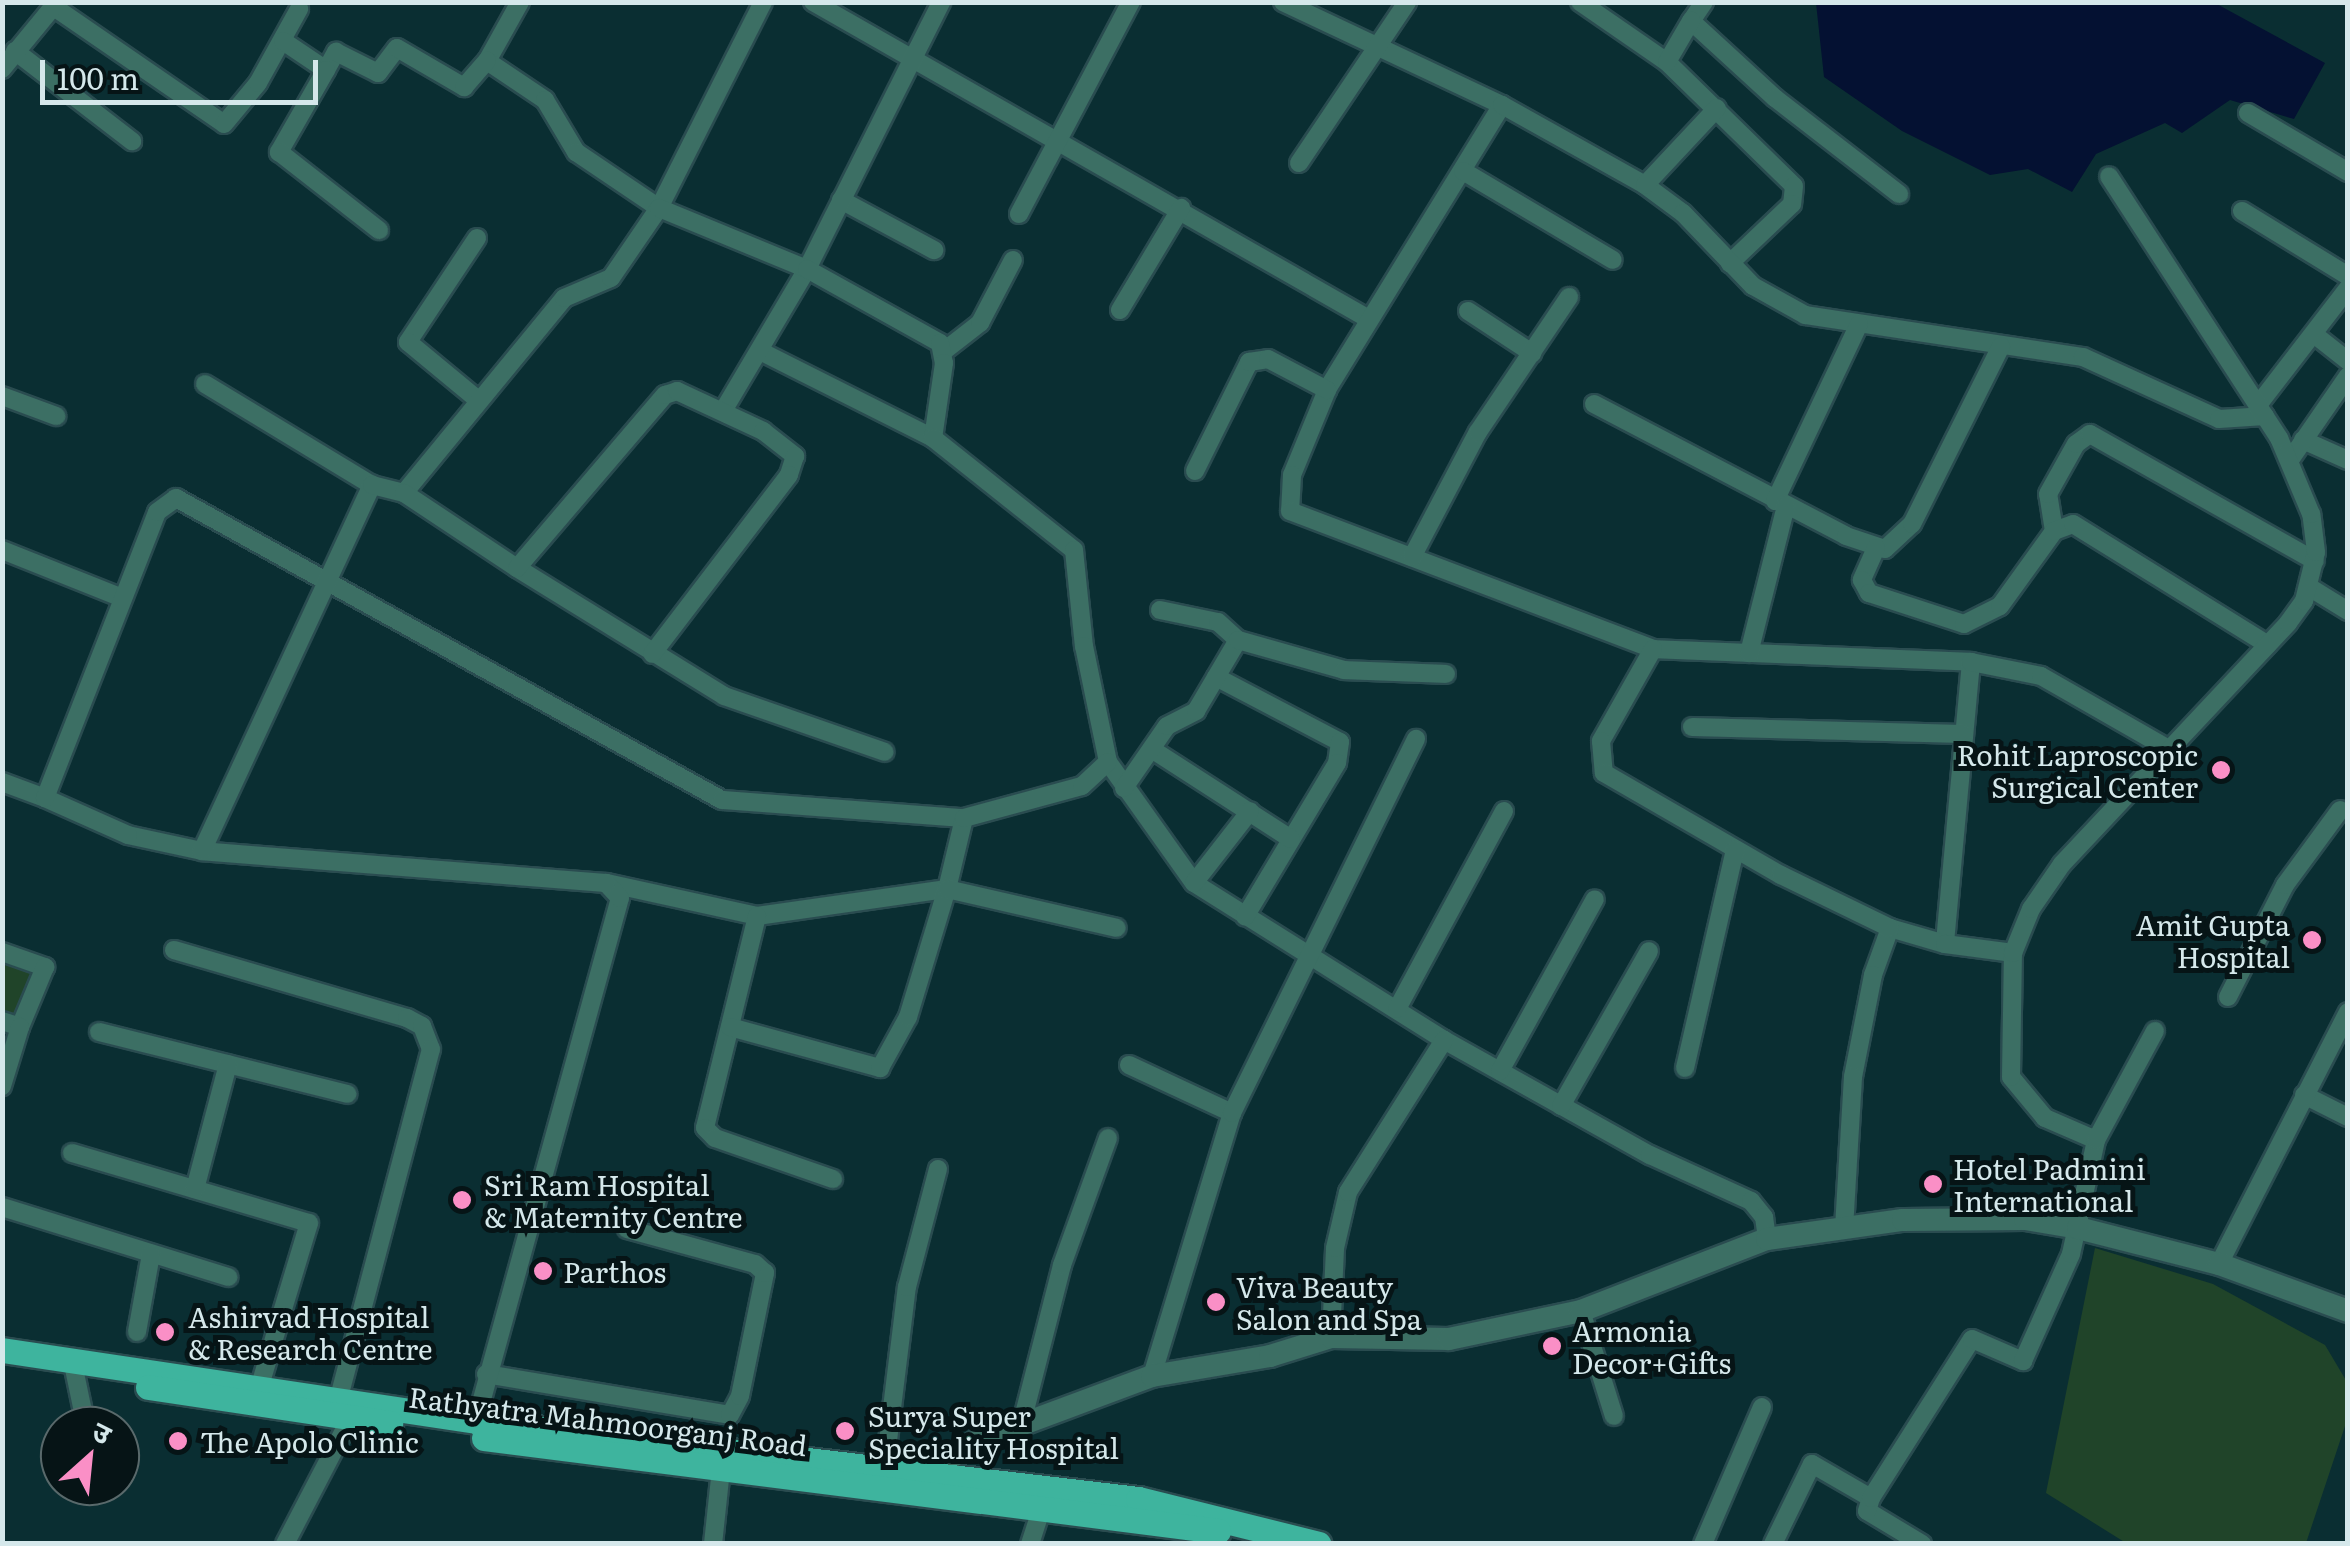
<!DOCTYPE html>
<html>
<head>
<meta charset="utf-8">
<style>
  body { margin:0 }
  #map { position:relative; width:2350px; height:1546px; overflow:hidden; background:#0a2e32; font-family:Literata,"Noto Sans Devanagari",serif }
  div>[style] { position:absolute }
  [style*='--x'] { left:calc(var(--x)*1px); top:calc(var(--y)*1px); width:calc(var(--w)*1px); rotate:calc(var(--a)*1deg) }
  .green>* { inset:0; background:#204429 }
  .water>* { inset:0; background:#041132 }
  .roads { filter:drop-shadow(2px 0 #2a4c50) drop-shadow(-2px 0 #2a4c50) drop-shadow(0 2px #2a4c50) drop-shadow(0 -2px #2a4c50) }
  .minor>* { height:18px; margin:-9px; padding:0 9px; transform-origin:9px; border-radius:9px; background:#3c6f64 }
  .tertiary>* { height:22px; margin:-11px; padding:0 11px; transform-origin:11px; border-radius:11px; background:#3c6f64 }
  .primary>* { height:25px; margin:-12.5px; padding:0 12.5px; transform-origin:12.5px; border-radius:12.5px; background:#3eb49e }
  .dots>* { width:28px; height:28px; translate:-50% -50%; box-sizing:border-box; border:5px solid #061416; border-radius:50% }
  span { translate:-50% -50%; white-space:nowrap; text-align:center; line-height:1.15; -webkit-text-stroke:10px #061416; paint-order:stroke }
  .poi-label { font-size:28px; color:#d5e8eb }
  .right { translate:-100% -50%; text-align:right }
  .left { translate:0 -50%; text-align:left }
  .street-label { font-size:28px; color:#d5e8eb }
  .frame { position:absolute; inset:0; border:5px solid #d5e8eb; pointer-events:none }
  .north { position:absolute; left:40px; top:1406px; width:100px; height:100px; box-sizing:border-box; background:#061416; border:2px solid #59696b; border-radius:50%; rotate:27deg; font-size:28px; font-weight:700; line-height:40px; text-align:center; color:#d5e8eb }
  .north::after { content:''; display:block; margin:auto; width:35px; height:45px; background:#fa8fc6; clip-path:polygon(50% 0,100% 100%,50% 72%,0 100%) }
  .scale { position:absolute; left:40px; top:60px; width:278px; height:45px; box-sizing:border-box; border:5px solid #d5e8eb; border-top:0; padding-left:12px; font-size:30px; line-height:35px; white-space:nowrap; color:#d5e8eb; -webkit-text-stroke:8px #061416; paint-order:stroke }
</style>
</head>
<body>
<div id="map">
  <div class="green">
    <div style="clip-path:polygon(3px 952px,37px 965px,17px 1018px,3px 1013px)"></div>
    <div style="clip-path:polygon(2095px 1248px,2213px 1284px,2325px 1345px,2347px 1382px,2347px 1420px,2306px 1543px,2126px 1543px,2046px 1493px)"></div>
  </div>
  <div class="water">
    <div style="clip-path:polygon(1816px 3px,2215px 3px,2325px 63px,2294px 119px,2230px 100px,2182px 133px,2165px 123px,2096px 154px,2072px 192px,2028px 169px,1990px 175px,1902px 131px,1824px 77px)"></div>
  </div>
  <div class="roads">
    <div class="minor">
      <div style="--x:520;--y:2;--w:68;--a:119.2"></div>
      <div style="--x:487;--y:61;--w:70;--a:33.9"></div>
      <div style="--x:545;--y:100;--w:61;--a:59.2"></div>
      <div style="--x:576;--y:152;--w:100;--a:34"></div>
      <div style="--x:659;--y:208;--w:231;--a:-63.2"></div>
      <div style="--x:813;--y:2;--w:638;--a:29.7"></div>
      <div style="--x:1283;--y:2;--w:242;--a:25.2"></div>
      <div style="--x:1502;--y:105;--w:334;--a:121.6"></div>
      <div style="--x:1327;--y:390;--w:92;--a:112.4"></div>
      <div style="--x:1292;--y:475;--w:36;--a:93"></div>
      <div style="--x:1290;--y:511;--w:388;--a:20.8"></div>
      <div style="--x:1653;--y:649;--w:318;--a:2.3"></div>
      <div style="--x:1971;--y:662;--w:283;--a:95.3"></div>
      <div style="--x:1945;--y:944;--w:57;--a:-163.8"></div>
      <div style="--x:1890;--y:928;--w:50;--a:109.9"></div>
      <div style="--x:1873;--y:975;--w:104;--a:101.1"></div>
      <div style="--x:1853;--y:1077;--w:152;--a:93.4"></div>
      <div style="--x:1580;--y:2;--w:106;--a:34.6"></div>
      <div style="--x:1667;--y:62;--w:177;--a:44.3"></div>
      <div style="--x:1794;--y:186;--w:18;--a:96"></div>
      <div style="--x:1792;--y:204;--w:86;--a:136.4"></div>
      <div style="--x:1704;--y:2;--w:23;--a:124"></div>
      <div style="--x:1691;--y:21;--w:114;--a:42.5"></div>
      <div style="--x:1775;--y:98;--w:157;--a:37.7"></div>
      <div style="--x:54;--y:7;--w:206;--a:34.5"></div>
      <div style="--x:224;--y:124;--w:53;--a:-50.3"></div>
      <div style="--x:258;--y:83;--w:85;--a:-61"></div>
      <div style="--x:283;--y:41;--w:52;--a:34"></div>
      <div style="--x:326;--y:70;--w:21;--a:-61"></div>
      <div style="--x:336;--y:52;--w:47;--a:26.6"></div>
      <div style="--x:378;--y:73;--w:31;--a:-53"></div>
      <div style="--x:397;--y:48;--w:78;--a:30.2"></div>
      <div style="--x:464;--y:87;--w:35;--a:-49"></div>
      <div style="--x:15;--y:51;--w:148;--a:37.6"></div>
      <div style="--x:1667;--y:62;--w:48;--a:-59.7"></div>
      <div style="--x:2;--y:69;--w:87;--a:-50.6"></div>
      <div style="--x:326;--y:70;--w:95;--a:119.8"></div>
      <div style="--x:279;--y:152;--w:127;--a:38"></div>
      <div style="--x:1502;--y:105;--w:164;--a:29.2"></div>
      <div style="--x:1645;--y:185;--w:47;--a:36.4"></div>
      <div style="--x:1683;--y:213;--w:101;--a:46.2"></div>
      <div style="--x:1753;--y:286;--w:60;--a:29.1"></div>
      <div style="--x:1805;--y:315;--w:281;--a:8.6"></div>
      <div style="--x:2083;--y:357;--w:149;--a:24.5"></div>
      <div style="--x:2219;--y:419;--w:46;--a:-3.7"></div>
      <div style="--x:2248;--y:113;--w:116;--a:30.5"></div>
      <div style="--x:1299;--y:163;--w:194;--a:-56.1"></div>
      <div style="--x:1463;--y:171;--w:174;--a:30.7"></div>
      <div style="--x:1645;--y:185;--w:105;--a:-46.9"></div>
      <div style="--x:841;--y:200;--w:106;--a:28.3"></div>
      <div style="--x:2242;--y:211;--w:124;--a:31.5"></div>
      <div style="--x:1019;--y:214;--w:240;--a:-62.2"></div>
      <div style="--x:477;--y:238;--w:125;--a:123.6"></div>
      <div style="--x:408;--y:342;--w:89;--a:39.6"></div>
      <div style="--x:1120;--y:310;--w:119;--a:-59.1"></div>
      <div style="--x:1468;--y:311;--w:77;--a:33.3"></div>
      <div style="--x:2315;--y:335;--w:42;--a:38.2"></div>
      <div style="--x:944;--y:351;--w:46;--a:-37.9"></div>
      <div style="--x:980;--y:323;--w:71;--a:-62.4"></div>
      <div style="--x:762;--y:352;--w:191;--a:26.7"></div>
      <div style="--x:205;--y:384;--w:195;--a:31.2"></div>
      <div style="--x:2;--y:396;--w:58;--a:20.3"></div>
      <div style="--x:1594;--y:404;--w:284;--a:27.6"></div>
      <div style="--x:1846;--y:536;--w:41;--a:18.4"></div>
      <div style="--x:1885;--y:549;--w:37;--a:-43"></div>
      <div style="--x:1912;--y:524;--w:199;--a:-63.4"></div>
      <div style="--x:2258;--y:405;--w:148;--a:-52.4"></div>
      <div style="--x:723;--y:411;--w:165;--a:-59.4"></div>
      <div style="--x:807;--y:269;--w:299;--a:-63.3"></div>
      <div style="--x:2303;--y:440;--w:49;--a:24"></div>
      <div style="--x:2290;--y:460;--w:102;--a:-55.4"></div>
      <div style="--x:1195;--y:471;--w:122;--a:-63.6"></div>
      <div style="--x:1249;--y:362;--w:19;--a:-9"></div>
      <div style="--x:1268;--y:359;--w:67;--a:27.7"></div>
      <div style="--x:404;--y:493;--w:252;--a:-50.6"></div>
      <div style="--x:564;--y:298;--w:51;--a:-23.1"></div>
      <div style="--x:611;--y:278;--w:85;--a:-55.6"></div>
      <div style="--x:659;--y:208;--w:160;--a:22.4"></div>
      <div style="--x:807;--y:269;--w:152;--a:29.1"></div>
      <div style="--x:940;--y:343;--w:20;--a:79"></div>
      <div style="--x:944;--y:363;--w:76;--a:98.3"></div>
      <div style="--x:933;--y:438;--w:180;--a:38.5"></div>
      <div style="--x:1074;--y:550;--w:97;--a:84.1"></div>
      <div style="--x:1084;--y:646;--w:118;--a:78.3"></div>
      <div style="--x:1108;--y:762;--w:148;--a:54.6"></div>
      <div style="--x:1194;--y:883;--w:295;--a:32.1"></div>
      <div style="--x:1444;--y:1040;--w:236;--a:29.2"></div>
      <div style="--x:1650;--y:1155;--w:111;--a:24.5"></div>
      <div style="--x:1751;--y:1201;--w:21;--a:51"></div>
      <div style="--x:1764;--y:1217;--w:22;--a:82"></div>
      <div style="--x:1775;--y:501;--w:196;--a:-64.6"></div>
      <div style="--x:2054;--y:531;--w:37;--a:-99"></div>
      <div style="--x:2048;--y:494;--w:57;--a:-60.8"></div>
      <div style="--x:2076;--y:444;--w:17;--a:-36"></div>
      <div style="--x:2090;--y:434;--w:258;--a:29.4"></div>
      <div style="--x:1876;--y:548;--w:35;--a:114"></div>
      <div style="--x:1862;--y:580;--w:15;--a:62"></div>
      <div style="--x:1869;--y:593;--w:100;--a:18.1"></div>
      <div style="--x:1964;--y:624;--w:40;--a:-26.6"></div>
      <div style="--x:2000;--y:606;--w:92;--a:-54.2"></div>
      <div style="--x:2054;--y:531;--w:20;--a:-20"></div>
      <div style="--x:2073;--y:524;--w:229;--a:31.8"></div>
      <div style="--x:2;--y:550;--w:127;--a:21.7"></div>
      <div style="--x:1412;--y:557;--w:141;--a:-62.2"></div>
      <div style="--x:1478;--y:432;--w:163;--a:-56"></div>
      <div style="--x:517;--y:568;--w:243;--a:31.7"></div>
      <div style="--x:724;--y:696;--w:170;--a:19.2"></div>
      <div style="--x:2309;--y:587;--w:46;--a:31.6"></div>
      <div style="--x:1160;--y:610;--w:59;--a:11.7"></div>
      <div style="--x:1218;--y:622;--w:27;--a:42"></div>
      <div style="--x:1653;--y:649;--w:106;--a:119.5"></div>
      <div style="--x:1601;--y:741;--w:32;--a:85"></div>
      <div style="--x:1604;--y:773;--w:204;--a:30"></div>
      <div style="--x:1781;--y:875;--w:121;--a:25.9"></div>
      <div style="--x:1749;--y:653;--w:152;--a:-75.9"></div>
      <div style="--x:1971;--y:662;--w:71;--a:11.3"></div>
      <div style="--x:2041;--y:676;--w:149;--a:29.8"></div>
      <div style="--x:1216;--y:677;--w:140;--a:27.7"></div>
      <div style="--x:1340;--y:742;--w:21;--a:98"></div>
      <div style="--x:1337;--y:763;--w:179;--a:120.9"></div>
      <div style="--x:1692;--y:727;--w:272;--a:1.5"></div>
      <div style="--x:1153;--y:750;--w:164;--a:32.8"></div>
      <div style="--x:2;--y:782;--w:46;--a:20.4"></div>
      <div style="--x:1124;--y:788;--w:75;--a:-55.3"></div>
      <div style="--x:1167;--y:726;--w:33;--a:-27"></div>
      <div style="--x:1196;--y:711;--w:82;--a:-59.4"></div>
      <div style="--x:1238;--y:640;--w:110;--a:15.8"></div>
      <div style="--x:1344;--y:670;--w:102;--a:2.2"></div>
      <div style="--x:202;--y:851;--w:76;--a:-167.8"></div>
      <div style="--x:128;--y:835;--w:91;--a:-156"></div>
      <div style="--x:45;--y:798;--w:307;--a:-68.6"></div>
      <div style="--x:157;--y:512;--w:24;--a:-36"></div>
      <div style="--x:176;--y:498;--w:624;--a:28.95"></div>
      <div style="--x:722;--y:800;--w:243;--a:4.3"></div>
      <div style="--x:607;--y:883;--w:154;--a:12.4"></div>
      <div style="--x:757;--y:916;--w:192;--a:-8.1"></div>
      <div style="--x:947;--y:889;--w:73;--a:-76.5"></div>
      <div style="--x:964;--y:818;--w:122;--a:-15.2"></div>
      <div style="--x:1082;--y:786;--w:35;--a:-43"></div>
      <div style="--x:1194;--y:883;--w:91;--a:-52.1"></div>
      <div style="--x:757;--y:916;--w:218;--a:103.8"></div>
      <div style="--x:705;--y:1128;--w:14;--a:45"></div>
      <div style="--x:715;--y:1138;--w:125;--a:19.2"></div>
      <div style="--x:1945;--y:944;--w:69;--a:7.5"></div>
      <div style="--x:174;--y:950;--w:243;--a:16.3"></div>
      <div style="--x:407;--y:1018;--w:17;--a:28"></div>
      <div style="--x:422;--y:1026;--w:25;--a:69"></div>
      <div style="--x:431;--y:1049;--w:360;--a:104.8"></div>
      <div style="--x:2;--y:952;--w:46;--a:19.2"></div>
      <div style="--x:45;--y:967;--w:65;--a:112.6"></div>
      <div style="--x:2228;--y:997;--w:126;--a:-63"></div>
      <div style="--x:2285;--y:885;--w:93;--a:-53.7"></div>
      <div style="--x:1397;--y:1009;--w:225;--a:-61.6"></div>
      <div style="--x:2;--y:1021;--w:19;--a:18"></div>
      <div style="--x:20;--y:1027;--w:62;--a:107"></div>
      <div style="--x:730;--y:1027;--w:156;--a:15.3"></div>
      <div style="--x:880;--y:1068;--w:58;--a:-61.2"></div>
      <div style="--x:908;--y:1017;--w:134;--a:-73.1"></div>
      <div style="--x:947;--y:889;--w:174;--a:12.9"></div>
      <div style="--x:99;--y:1032;--w:256;--a:14"></div>
      <div style="--x:1129;--y:1065;--w:114;--a:25"></div>
      <div style="--x:1685;--y:1068;--w:224;--a:-77.1"></div>
      <div style="--x:1500;--y:1071;--w:196;--a:-61.1"></div>
      <div style="--x:2304;--y:1095;--w:49;--a:26.6"></div>
      <div style="--x:1561;--y:1106;--w:178;--a:-60.4"></div>
      <div style="--x:2096;--y:1140;--w:56;--a:-156.7"></div>
      <div style="--x:2045;--y:1118;--w:53;--a:-129.7"></div>
      <div style="--x:2011;--y:1077;--w:124;--a:-89.1"></div>
      <div style="--x:2013;--y:953;--w:48;--a:-67.8"></div>
      <div style="--x:2031;--y:909;--w:55;--a:-55.4"></div>
      <div style="--x:2062;--y:864;--w:330;--a:-46.8"></div>
      <div style="--x:2288;--y:623;--w:27;--a:-54"></div>
      <div style="--x:2304;--y:601;--w:50;--a:-76.2"></div>
      <div style="--x:2316;--y:552;--w:38;--a:-97"></div>
      <div style="--x:2311;--y:514;--w:82;--a:-112.8"></div>
      <div style="--x:2279;--y:438;--w:312;--a:-123"></div>
      <div style="--x:72;--y:1153;--w:247;--a:16.5"></div>
      <div style="--x:309;--y:1223;--w:169;--a:106.8"></div>
      <div style="--x:195;--y:1189;--w:129;--a:-75.2"></div>
      <div style="--x:2;--y:1207;--w:237;--a:17.2"></div>
      <div style="--x:2219;--y:1264;--w:283;--a:-62.9"></div>
      <div style="--x:1581;--y:1311;--w:110;--a:72.6"></div>
      <div style="--x:137;--y:1332;--w:79;--a:-79.8"></div>
      <div style="--x:1331;--y:1337;--w:89;--a:-87.4"></div>
      <div style="--x:1335;--y:1248;--w:57;--a:-76.9"></div>
      <div style="--x:1348;--y:1192;--w:180;--a:-57.7"></div>
      <div style="--x:72;--y:1359;--w:68;--a:78.2"></div>
      <div style="--x:486;--y:1374;--w:247;--a:9.5"></div>
      <div style="--x:730;--y:1415;--w:21;--a:-62"></div>
      <div style="--x:740;--y:1396;--w:126;--a:-78.5"></div>
      <div style="--x:765;--y:1273;--w:13;--a:-138"></div>
      <div style="--x:755;--y:1264;--w:133;--a:-164.7"></div>
      <div style="--x:1152;--y:1376;--w:275;--a:-73.1"></div>
      <div style="--x:1232;--y:1113;--w:417;--a:-63.8"></div>
      <div style="--x:476;--y:1421;--w:542;--a:-74.61"></div>
      <div style="--x:620;--y:898;--w:21;--a:-133"></div>
      <div style="--x:606;--y:883;--w:405;--a:-175.5"></div>
      <div style="--x:202;--y:851;--w:404;--a:-65.1"></div>
      <div style="--x:372;--y:485;--w:33;--a:14"></div>
      <div style="--x:404;--y:493;--w:136;--a:33.6"></div>
      <div style="--x:517;--y:568;--w:228;--a:-49.5"></div>
      <div style="--x:665;--y:395;--w:13;--a:-18"></div>
      <div style="--x:677;--y:391;--w:95;--a:24.9"></div>
      <div style="--x:763;--y:431;--w:41;--a:38"></div>
      <div style="--x:795;--y:456;--w:20;--a:108"></div>
      <div style="--x:789;--y:475;--w:225;--a:127.4"></div>
      <div style="--x:1021;--y:1426;--w:166;--a:-75.7"></div>
      <div style="--x:1062;--y:1265;--w:135;--a:-70.1"></div>
      <div style="--x:885;--y:1465;--w:179;--a:-83"></div>
      <div style="--x:907;--y:1287;--w:122;--a:-75.3"></div>
      <div style="--x:285;--y:1544;--w:143;--a:-62.5"></div>
      <div style="--x:713;--y:1544;--w:84;--a:-83.9"></div>
      <div style="--x:1030;--y:1544;--w:45;--a:-72"></div>
      <div style="--x:1703;--y:1544;--w:149;--a:-66.7"></div>
      <div style="--x:1773;--y:1544;--w:89;--a:-64"></div>
      <div style="--x:1812;--y:1464;--w:68;--a:30"></div>
      <div style="--x:1922;--y:1544;--w:64;--a:-149"></div>
      <div style="--x:1867;--y:1511;--w:14;--a:-73"></div>
      <div style="--x:1871;--y:1498;--w:188;--a:-57.6"></div>
      <div style="--x:1972;--y:1339;--w:56;--a:23.3"></div>
      <div style="--x:2023;--y:1361;--w:117;--a:-65.8"></div>
      <div style="--x:2071;--y:1254;--w:117;--a:-77.6"></div>
      <div style="--x:2096;--y:1140;--w:124;--a:-61.6"></div>
    </div>
    <div class="tertiary">
      <div style="--x:923;--y:1486;--w:13;--a:-77"></div>
      <div style="--x:926;--y:1473;--w:60;--a:-32.1"></div>
      <div style="--x:977;--y:1441;--w:187;--a:-20.4"></div>
      <div style="--x:1152;--y:1376;--w:120;--a:-9.6"></div>
      <div style="--x:1270;--y:1356;--w:64;--a:-17.3"></div>
      <div style="--x:1331;--y:1337;--w:118;--a:1"></div>
      <div style="--x:1449;--y:1339;--w:135;--a:-12"></div>
      <div style="--x:1581;--y:1311;--w:199;--a:-21.2"></div>
      <div style="--x:1767;--y:1239;--w:137;--a:-8"></div>
      <div style="--x:1903;--y:1220;--w:122;--a:-0.5"></div>
      <div style="--x:2025;--y:1219;--w:54;--a:9.6"></div>
      <div style="--x:2078;--y:1228;--w:146;--a:14.3"></div>
      <div style="--x:2219;--y:1264;--w:137;--a:20"></div>
    </div>
    <div class="primary">
      <div style="--x:2;--y:1350;--w:479;--a:8.5"></div>
      <div style="--x:476;--y:1421;--w:667;--a:6.72"></div>
      <div style="--x:1138;--y:1499;--w:186;--a:14"></div>
      <div style="--x:148;--y:1387;--w:245;--a:8.5"></div>
      <div style="--x:484;--y:1438;--w:740;--a:7.22"></div>
    </div>
  </div>
  <div class="dots">
    <div style="left:2221px;top:770px;background:#fa8fc6"></div>
    <div style="left:2312px;top:940px;background:#fa8fc6"></div>
    <div style="left:1933px;top:1184px;background:#fa8fc6"></div>
    <div style="left:462px;top:1200px;background:#fa8fc6"></div>
    <div style="left:543px;top:1271px;background:#fa8fc6"></div>
    <div style="left:1216px;top:1302px;background:#fa8fc6"></div>
    <div style="left:165px;top:1332px;background:#fa8fc6"></div>
    <div style="left:1552px;top:1346px;background:#fa8fc6"></div>
    <div style="left:845px;top:1431px;background:#fa8fc6"></div>
    <div style="left:178px;top:1441px;background:#fa8fc6"></div>
  </div>
  <div class="poi-label">
    <span class="right" style="left:2198px;top:770px">Rohit Laproscopic<br>Surgical Center</span>
    <span class="right" style="left:2290px;top:940px">Amit Gupta<br>Hospital</span>
    <span class="left" style="left:1953px;top:1184px">Hotel Padmini<br>International</span>
    <span class="left" style="left:484px;top:1200px">Sri Ram Hospital<br>&amp; Maternity Centre</span>
    <span class="left" style="left:563px;top:1271px">Parthos</span>
    <span class="left" style="left:1236px;top:1302px">Viva Beauty<br>Salon and Spa</span>
    <span class="left" style="left:188px;top:1332px">Ashirvad Hospital<br>&amp; Research Centre</span>
    <span class="left" style="left:1572px;top:1346px">Armonia<br>Decor+Gifts</span>
    <span class="left" style="left:868px;top:1431px">Surya Super<br>Speciality Hospital</span>
    <span class="left" style="left:200px;top:1441px">The Apolo Clinic</span>
  </div>
  <div class="street-label">
    <span style="left:608px;top:1420px;rotate:7deg">Rathyatra Mahmoorganj Road</span>
  </div>
  <div class="frame"></div>
  <div class="north">उ</div>
  <div class="scale">100 m</div>
</div>
</body>
</html>
